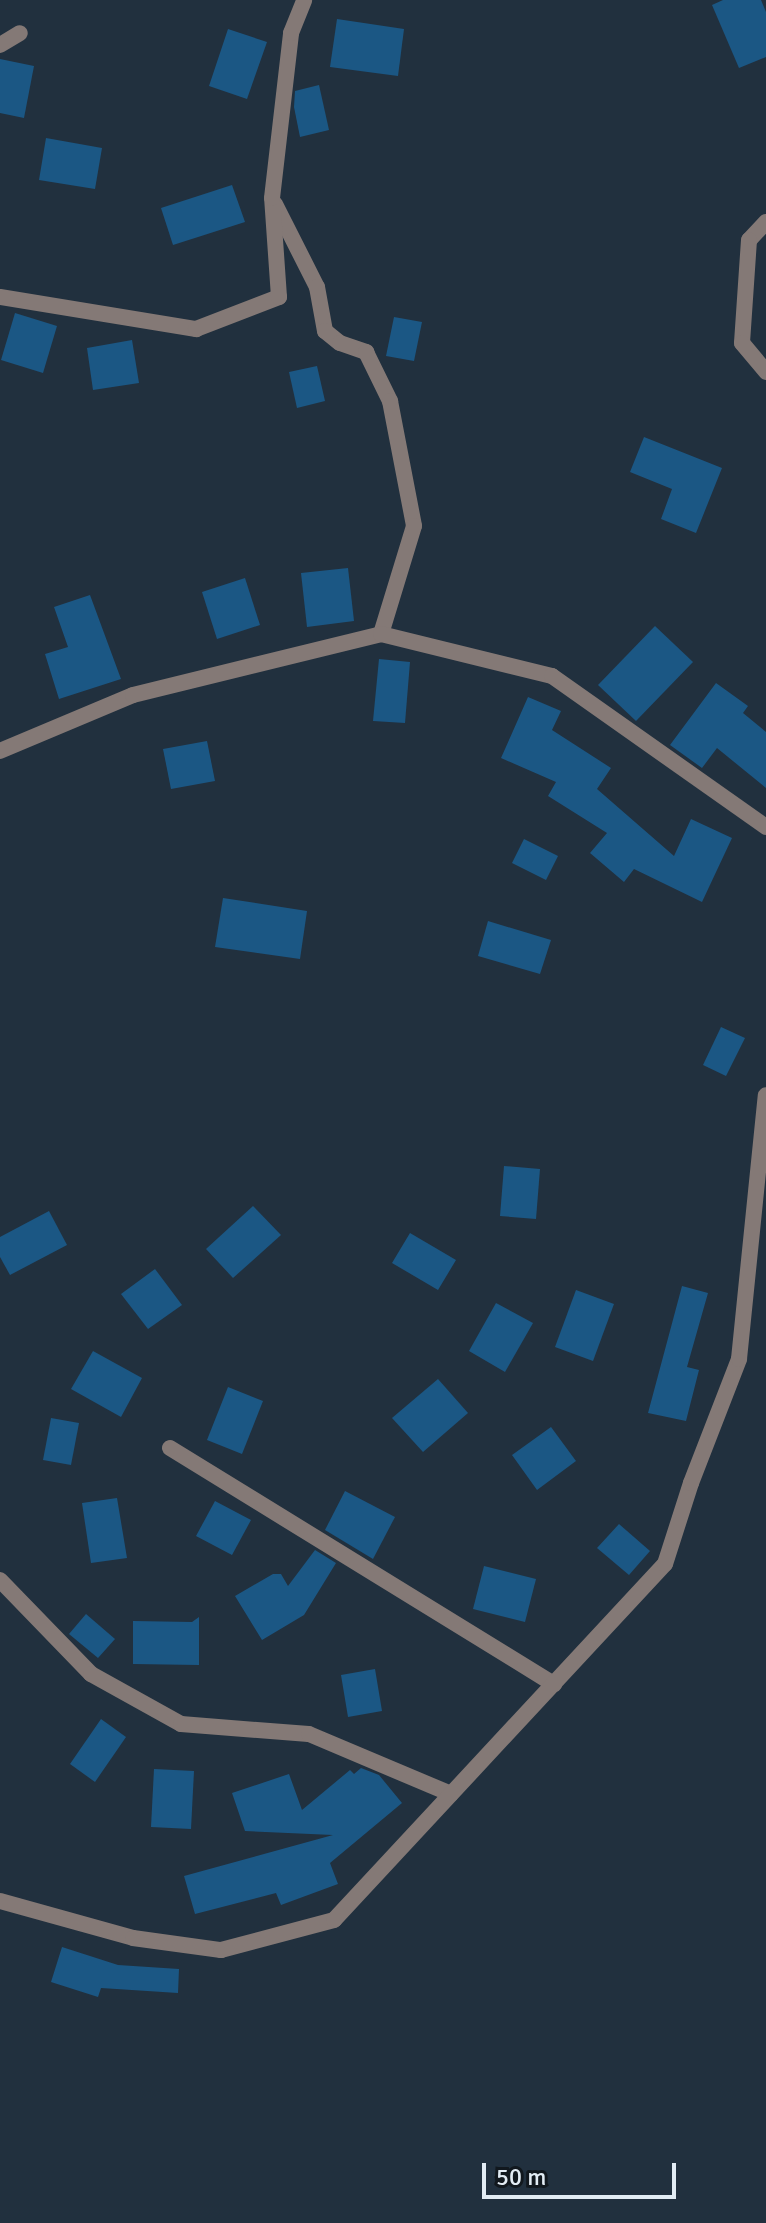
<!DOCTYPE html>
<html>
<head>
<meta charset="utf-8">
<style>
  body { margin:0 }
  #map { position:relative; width:766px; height:2223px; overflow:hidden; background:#21303e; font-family:Signika,sans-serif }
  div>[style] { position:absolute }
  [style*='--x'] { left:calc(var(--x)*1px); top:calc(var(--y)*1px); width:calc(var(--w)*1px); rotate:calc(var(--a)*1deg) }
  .building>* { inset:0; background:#1b5784 }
  .minor>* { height:16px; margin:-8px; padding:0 8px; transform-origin:8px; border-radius:8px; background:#847976 }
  span { translate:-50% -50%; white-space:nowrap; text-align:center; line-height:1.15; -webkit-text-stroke:6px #11181e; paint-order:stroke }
  .scale { position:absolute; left:482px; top:2163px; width:194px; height:36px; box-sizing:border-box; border:4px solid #e2ecf4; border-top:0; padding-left:10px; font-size:24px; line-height:28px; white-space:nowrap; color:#e2ecf4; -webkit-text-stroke:6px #11181e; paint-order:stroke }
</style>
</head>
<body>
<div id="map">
  <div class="building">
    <div style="clip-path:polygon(723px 0,761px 0,766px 12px,766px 57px,739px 68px,712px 5px)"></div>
    <div style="clip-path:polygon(337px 19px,404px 29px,398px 76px,330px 67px)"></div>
    <div style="clip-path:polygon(228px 29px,267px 42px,247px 99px,209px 86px)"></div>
    <div style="clip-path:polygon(0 59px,34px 66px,24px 118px,0 113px)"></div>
    <div style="clip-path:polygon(319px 85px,329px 130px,300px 137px,294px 107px,295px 91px)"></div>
    <div style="clip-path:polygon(46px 138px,102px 148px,95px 189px,39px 180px)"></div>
    <div style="clip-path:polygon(232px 185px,245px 222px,173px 245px,161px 208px)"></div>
    <div style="clip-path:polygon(15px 313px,57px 326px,43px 373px,1px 360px)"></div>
    <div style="clip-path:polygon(394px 317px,422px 322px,414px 361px,386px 356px)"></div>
    <div style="clip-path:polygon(132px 340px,139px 383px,93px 390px,87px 348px)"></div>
    <div style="clip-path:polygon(317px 366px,325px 401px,297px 408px,289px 372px)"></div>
    <div style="clip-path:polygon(644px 437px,722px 468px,696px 533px,661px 519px,672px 489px,630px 472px)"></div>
    <div style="clip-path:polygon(348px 568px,354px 621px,307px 627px,301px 573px)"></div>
    <div style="clip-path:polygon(245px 578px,260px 625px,217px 639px,202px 592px)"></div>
    <div style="clip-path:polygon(90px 595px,121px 679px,59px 699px,45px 654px,68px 647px,54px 607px)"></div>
    <div style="clip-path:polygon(655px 626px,693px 662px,636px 721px,598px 685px)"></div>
    <div style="clip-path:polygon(379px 659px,410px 662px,405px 723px,373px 721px)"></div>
    <div style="clip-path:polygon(716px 683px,748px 706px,743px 713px,766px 732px,766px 788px,717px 748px,702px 768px,670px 745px)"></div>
    <div style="clip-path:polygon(528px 697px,561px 711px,552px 730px,611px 768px,597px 789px,674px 856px,691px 819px,732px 838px,702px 902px,634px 869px,624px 882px,590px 853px,607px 833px,548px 796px,556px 782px,501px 758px)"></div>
    <div style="clip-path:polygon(207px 741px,215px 781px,171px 789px,163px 749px)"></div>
    <div style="clip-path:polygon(524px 839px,558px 856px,546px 880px,512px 863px)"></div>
    <div style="clip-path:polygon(223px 898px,307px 911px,300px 959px,215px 947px)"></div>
    <div style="clip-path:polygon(488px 921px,551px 940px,540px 974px,478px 956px)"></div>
    <div style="clip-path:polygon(721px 1027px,745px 1038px,726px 1076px,703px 1065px)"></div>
    <div style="clip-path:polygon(504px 1166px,540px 1169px,536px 1219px,500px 1216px)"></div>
    <div style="clip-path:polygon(253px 1206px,281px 1235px,233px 1278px,206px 1249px)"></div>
    <div style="clip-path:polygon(49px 1211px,67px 1245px,10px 1275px,0 1257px,0 1237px)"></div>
    <div style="clip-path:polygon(410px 1233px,456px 1260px,438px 1290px,392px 1263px)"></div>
    <div style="clip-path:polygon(155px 1269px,182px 1305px,148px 1329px,121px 1294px)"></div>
    <div style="clip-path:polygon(682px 1286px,708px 1293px,687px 1367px,699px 1370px,686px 1421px,648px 1413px)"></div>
    <div style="clip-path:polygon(576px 1290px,614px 1304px,593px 1361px,555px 1347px)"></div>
    <div style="clip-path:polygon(496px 1303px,533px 1323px,505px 1372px,469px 1351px)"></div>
    <div style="clip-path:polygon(93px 1351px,142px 1378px,121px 1417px,71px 1389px)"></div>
    <div style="clip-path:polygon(438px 1379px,468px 1413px,423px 1452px,392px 1418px)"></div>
    <div style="clip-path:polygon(228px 1387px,263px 1401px,242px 1454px,207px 1440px)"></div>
    <div style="clip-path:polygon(51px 1418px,79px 1423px,71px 1465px,43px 1460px)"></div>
    <div style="clip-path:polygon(551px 1427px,576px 1461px,537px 1490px,512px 1455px)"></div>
    <div style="clip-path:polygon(345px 1491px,395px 1517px,373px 1559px,325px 1530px)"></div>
    <div style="clip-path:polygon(117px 1498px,127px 1558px,91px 1563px,82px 1503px)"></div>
    <div style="clip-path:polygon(215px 1501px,251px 1520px,232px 1555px,196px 1536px)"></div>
    <div style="clip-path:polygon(619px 1524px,650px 1551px,629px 1575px,597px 1548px)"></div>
    <div style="clip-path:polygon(315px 1550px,336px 1563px,304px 1615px,262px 1640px,235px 1596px,273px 1574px,281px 1574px,288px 1586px)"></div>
    <div style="clip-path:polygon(484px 1566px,536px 1579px,525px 1622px,473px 1609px)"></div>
    <div style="clip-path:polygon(86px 1614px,115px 1639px,98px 1658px,69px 1634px)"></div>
    <div style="clip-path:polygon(199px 1617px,199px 1665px,133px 1664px,133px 1621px,192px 1622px)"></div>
    <div style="clip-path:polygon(375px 1669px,382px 1711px,348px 1717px,341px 1675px)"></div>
    <div style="clip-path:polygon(101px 1719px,126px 1737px,95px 1782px,70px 1764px)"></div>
    <div style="clip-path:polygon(361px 1768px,379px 1775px,402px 1803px,330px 1863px,338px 1884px,281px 1905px,276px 1893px,195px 1914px,184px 1876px,333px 1835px,245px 1831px,232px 1793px,289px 1774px,302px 1810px,350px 1770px,354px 1774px)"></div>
    <div style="clip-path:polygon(154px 1769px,194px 1771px,191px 1829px,151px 1827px)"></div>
    <div style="clip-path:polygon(62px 1947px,118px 1965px,179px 1969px,178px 1993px,101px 1988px,98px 1997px,51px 1982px)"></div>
  </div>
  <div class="minor">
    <div style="--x:0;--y:45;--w:23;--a:-31"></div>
    <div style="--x:275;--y:204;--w:93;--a:63.2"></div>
    <div style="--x:317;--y:287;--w:45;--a:79.7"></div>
    <div style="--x:325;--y:331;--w:19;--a:39"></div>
    <div style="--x:340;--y:343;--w:28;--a:19"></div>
    <div style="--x:366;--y:352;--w:55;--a:63.9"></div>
    <div style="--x:390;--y:401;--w:127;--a:79.1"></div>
    <div style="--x:414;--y:526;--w:113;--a:107"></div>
    <div style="--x:766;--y:222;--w:25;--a:133"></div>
    <div style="--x:749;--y:240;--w:103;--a:93.9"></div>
    <div style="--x:742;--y:343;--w:38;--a:50"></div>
    <div style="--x:0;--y:297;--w:199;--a:9.3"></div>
    <div style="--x:196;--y:329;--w:89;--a:-21.1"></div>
    <div style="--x:279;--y:297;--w:99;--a:-94"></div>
    <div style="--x:272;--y:198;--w:166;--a:-83.4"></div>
    <div style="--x:291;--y:33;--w:35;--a:-68"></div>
    <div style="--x:0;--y:751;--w:144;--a:-22.8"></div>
    <div style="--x:133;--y:695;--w:255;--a:-13.8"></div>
    <div style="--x:381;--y:634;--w:176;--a:13.8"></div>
    <div style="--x:552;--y:676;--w:262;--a:35.2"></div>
    <div style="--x:170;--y:1448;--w:451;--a:31.6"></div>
    <div style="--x:0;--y:1580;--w:131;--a:45.9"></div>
    <div style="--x:91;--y:1674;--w:103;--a:29.1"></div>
    <div style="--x:181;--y:1724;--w:128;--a:4.5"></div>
    <div style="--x:309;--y:1734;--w:154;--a:22.9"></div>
    <div style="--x:0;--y:1901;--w:138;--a:15.5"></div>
    <div style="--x:133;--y:1938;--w:89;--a:7.8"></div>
    <div style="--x:221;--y:1950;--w:117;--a:-14.9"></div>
    <div style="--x:334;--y:1920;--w:486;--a:-47.1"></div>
    <div style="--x:665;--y:1564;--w:85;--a:-72.2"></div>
    <div style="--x:691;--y:1483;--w:133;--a:-68.8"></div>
    <div style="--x:739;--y:1359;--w:265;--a:-84.2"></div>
  </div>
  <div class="scale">50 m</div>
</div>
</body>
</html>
